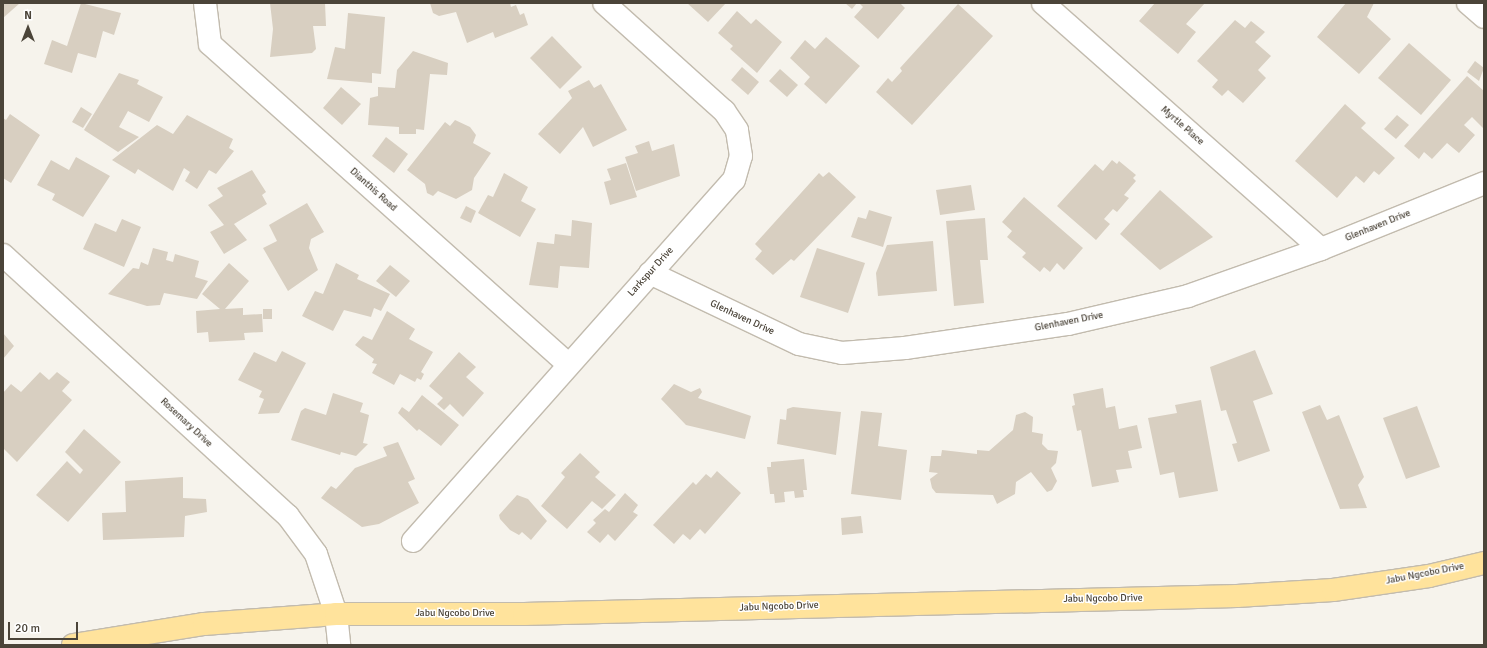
<!DOCTYPE html>
<html>
<head>
<meta charset="utf-8">
<style>
  body { margin:0 }
  #map { position:relative; width:1487px; height:648px; overflow:hidden; background:#f6f3ec; font-family:Signika,sans-serif }
  div>[style] { position:absolute }
  [style*='--x'] { left:calc(var(--x)*1px); top:calc(var(--y)*1px); width:calc(var(--w)*1px); rotate:calc(var(--a)*1deg) }
  .building>* { inset:0; background:#d8cfc1 }
  .roads { filter:drop-shadow(1px 0 #c2bbae) drop-shadow(-1px 0 #c2bbae) drop-shadow(0 1px #c2bbae) drop-shadow(0 -1px #c2bbae) }
  .minor>* { height:22px; margin:-11px; padding:0 11px; transform-origin:11px; border-radius:11px; background:#fff }
  .major>* { height:22px; margin:-11px; padding:0 11px; transform-origin:11px; border-radius:11px; background:#ffe39c }
  span { translate:-50% -50%; white-space:nowrap; text-align:center; line-height:1.15; -webkit-text-stroke:3px #fff; paint-order:stroke }
  .street-label { font-size:10px; color:#4b4439 }
  .frame { position:absolute; inset:0; border:4px solid #4b4439; pointer-events:none }
  .north { position:absolute; left:8px; top:8px; width:40px; height:40px; -webkit-text-stroke:3px #fff; paint-order:stroke; rotate:0deg; font-size:11px; font-weight:700; line-height:16px; text-align:center; color:#4b4439 }
  .north::after { content:''; display:block; margin:auto; width:14px; height:18px; background:#4b4439; clip-path:polygon(50% 0,100% 100%,50% 72%,0 100%) }
  .scale { position:absolute; left:8px; top:622px; width:70px; height:18px; box-sizing:border-box; border:2px solid #4b4439; border-top:0; padding-left:5px; font-size:12px; line-height:14px; white-space:nowrap; color:#4b4439; -webkit-text-stroke:3px #fff; paint-order:stroke }
</style>
</head>
<body>
<div id="map">
  <div class="building">
    <div style="clip-path:polygon(3px 3px,20px 3px,3px 18px)"></div>
    <div style="clip-path:polygon(81px 3px,121px 13px,114px 35px,103px 31px,96px 58px,78px 53px,72px 73px,44px 64px,52px 40px,67px 46px)"></div>
    <div style="clip-path:polygon(270px 3px,325px 3px,326px 26px,313px 26px,316px 49px,312px 53px,270px 57px,273px 29px)"></div>
    <div style="clip-path:polygon(430px 3px,510px 3px,511px 7px,516px 5px,520px 15px,524px 13px,528px 25px,495px 38px,493px 32px,467px 43px,456px 12px,439px 16px,433px 13px)"></div>
    <div style="clip-path:polygon(687px 3px,726px 3px,708px 22px)"></div>
    <div style="clip-path:polygon(845px 3px,857px 3px,852px 9px)"></div>
    <div style="clip-path:polygon(859px 3px,900px 3px,905px 8px,878px 39px,854px 17px,863px 7px)"></div>
    <div style="clip-path:polygon(1155px 3px,1205px 3px,1186px 24px,1196px 32px,1178px 54px,1139px 21px)"></div>
    <div style="clip-path:polygon(1346px 3px,1374px 3px,1367px 17px,1391px 39px,1359px 74px,1317px 37px)"></div>
    <div style="clip-path:polygon(958px 4px,993px 36px,912px 125px,876px 92px,888px 78px,892px 82px,902px 71px,900px 68px)"></div>
    <div style="clip-path:polygon(737px 11px,751px 24px,756px 19px,782px 42px,757px 73px,730px 49px,733px 46px,718px 33px)"></div>
    <div style="clip-path:polygon(348px 13px,385px 17px,381px 74px,372px 73px,372px 83px,327px 79px,335px 47px,345px 49px)"></div>
    <div style="clip-path:polygon(1235px 20px,1245px 28px,1251px 21px,1265px 32px,1255px 42px,1271px 56px,1258px 70px,1266px 78px,1243px 103px,1228px 90px,1222px 96px,1212px 87px,1218px 80px,1197px 61px)"></div>
    <div style="clip-path:polygon(552px 36px,582px 67px,560px 89px,530px 58px)"></div>
    <div style="clip-path:polygon(826px 37px,860px 66px,826px 104px,804px 84px,810px 77px,790px 58px,805px 40px,815px 49px)"></div>
    <div style="clip-path:polygon(1409px 43px,1451px 80px,1421px 115px,1378px 78px)"></div>
    <div style="clip-path:polygon(413px 51px,448px 63px,447px 75px,430px 74px,424px 130px,416px 129px,416px 134px,399px 134px,399px 127px,368px 125px,370px 98px,378px 96px,378px 87px,395px 88px,397px 70px)"></div>
    <div style="clip-path:polygon(1475px 61px,1484px 68px,1479px 81px,1467px 72px)"></div>
    <div style="clip-path:polygon(742px 67px,759px 82px,748px 95px,731px 80px)"></div>
    <div style="clip-path:polygon(780px 69px,798px 85px,787px 97px,769px 81px)"></div>
    <div style="clip-path:polygon(119px 73px,139px 80px,137px 84px,163px 97px,149px 122px,128px 111px,119px 127px,139px 137px,118px 152px,84px 130px)"></div>
    <div style="clip-path:polygon(1467px 76px,1484px 91px,1484px 129px,1472px 117px,1464px 125px,1475px 135px,1459px 153px,1447px 143px,1432px 159px,1424px 152px,1419px 159px,1404px 146px)"></div>
    <div style="clip-path:polygon(589px 80px,594px 88px,601px 84px,627px 130px,593px 147px,583px 127px,560px 154px,538px 134px,572px 98px,568px 91px)"></div>
    <div style="clip-path:polygon(341px 87px,361px 104px,342px 125px,323px 108px)"></div>
    <div style="clip-path:polygon(1345px 104px,1366px 123px,1361px 128px,1395px 158px,1379px 175px,1374px 171px,1364px 183px,1356px 176px,1337px 198px,1295px 161px)"></div>
    <div style="clip-path:polygon(81px 107px,92px 114px,83px 128px,72px 122px)"></div>
    <div style="clip-path:polygon(10px 114px,40px 135px,11px 183px,3px 178px,3px 118px,6px 120px)"></div>
    <div style="clip-path:polygon(187px 115px,233px 139px,229px 148px,234px 151px,216px 174px,209px 170px,197px 189px,185px 181px,190px 172px,184px 168px,173px 191px,138px 169px,135px 174px,112px 160px,157px 125px,173px 134px)"></div>
    <div style="clip-path:polygon(1397px 115px,1409px 125px,1396px 139px,1384px 129px)"></div>
    <div style="clip-path:polygon(455px 120px,470px 127px,476px 135px,473px 143px,491px 153px,474px 178px,472px 190px,456px 199px,438px 191px,433px 196px,427px 193px,425px 184px,407px 170px,445px 122px,450px 126px)"></div>
    <div style="clip-path:polygon(386px 137px,408px 154px,394px 173px,372px 156px)"></div>
    <div style="clip-path:polygon(649px 141px,652px 151px,674px 144px,680px 176px,636px 191px,625px 157px,638px 153px,635px 146px)"></div>
    <div style="clip-path:polygon(76px 157px,110px 176px,83px 217px,52px 200px,55px 194px,37px 185px,51px 160px,69px 170px)"></div>
    <div style="clip-path:polygon(1112px 160px,1117px 164px,1119px 161px,1136px 175px,1133px 178px,1136px 181px,1124px 195px,1129px 198px,1117px 212px,1113px 209px,1104px 219px,1110px 224px,1096px 240px,1057px 206px,1095px 164px,1103px 171px)"></div>
    <div style="clip-path:polygon(626px 163px,637px 197px,610px 205px,604px 182px,611px 180px,607px 169px)"></div>
    <div style="clip-path:polygon(252px 170px,266px 192px,262px 195px,267px 204px,234px 224px,247px 240px,224px 254px,210px 232px,224px 225px,208px 205px,223px 196px,217px 188px)"></div>
    <div style="clip-path:polygon(829px 172px,856px 197px,794px 261px,791px 259px,773px 275px,755px 259px,762px 251px,755px 244px,819px 173px,823px 177px)"></div>
    <div style="clip-path:polygon(504px 173px,528px 187px,521px 201px,536px 209px,520px 237px,478px 213px,488px 195px,493px 197px)"></div>
    <div style="clip-path:polygon(971px 185px,975px 210px,940px 215px,936px 190px)"></div>
    <div style="clip-path:polygon(1160px 190px,1213px 237px,1160px 270px,1120px 234px)"></div>
    <div style="clip-path:polygon(1024px 197px,1083px 248px,1064px 270px,1057px 263px,1050px 272px,1044px 267px,1040px 272px,1022px 257px,1026px 253px,1007px 237px,1012px 231px,1002px 222px)"></div>
    <div style="clip-path:polygon(307px 203px,324px 232px,311px 239px,309px 248px,318px 270px,288px 291px,263px 248px,277px 241px,269px 225px)"></div>
    <div style="clip-path:polygon(466px 206px,476px 211px,471px 223px,460px 218px)"></div>
    <div style="clip-path:polygon(869px 210px,892px 217px,883px 247px,851px 237px,858px 217px,866px 219px)"></div>
    <div style="clip-path:polygon(985px 218px,988px 260px,980px 260px,984px 303px,954px 306px,946px 221px)"></div>
    <div style="clip-path:polygon(122px 219px,141px 227px,124px 267px,83px 249px,95px 223px,116px 232px)"></div>
    <div style="clip-path:polygon(572px 220px,592px 223px,589px 268px,560px 266px,558px 288px,529px 285px,537px 242px,554px 244px,555px 234px,571px 236px)"></div>
    <div style="clip-path:polygon(933px 241px,937px 291px,878px 296px,876px 273px,887px 245px)"></div>
    <div style="clip-path:polygon(153px 248px,168px 252px,166px 260px,173px 262px,175px 254px,199px 261px,195px 277px,208px 281px,197px 299px,164px 293px,160px 305px,147px 306px,108px 294px,133px 268px,139px 269px,141px 262px,148px 265px)"></div>
    <div style="clip-path:polygon(817px 248px,865px 263px,848px 313px,800px 297px)"></div>
    <div style="clip-path:polygon(229px 263px,249px 281px,225px 309px,243px 308px,243px 315px,262px 314px,263px 332px,244px 333px,245px 340px,209px 342px,208px 332px,197px 333px,196px 311px,220px 309px,202px 294px)"></div>
    <div style="clip-path:polygon(336px 263px,359px 275px,357px 279px,390px 294px,381px 311px,374px 308px,371px 317px,344px 310px,333px 331px,302px 316px,315px 291px,323px 294px)"></div>
    <div style="clip-path:polygon(390px 265px,410px 281px,396px 297px,376px 281px)"></div>
    <div style="clip-path:polygon(263px 309px,272px 309px,272px 319px,263px 319px)"></div>
    <div style="clip-path:polygon(387px 311px,415px 329px,409px 339px,433px 352px,421px 372px,424px 374px,421px 380px,417px 378px,415px 382px,400px 374px,394px 385px,372px 373px,377px 364px,372px 363px,374px 359px,355px 345px,363px 336px,372px 340px)"></div>
    <div style="clip-path:polygon(3px 333px,14px 346px,3px 359px)"></div>
    <div style="clip-path:polygon(1255px 350px,1273px 394px,1253px 401px,1270px 451px,1238px 462px,1232px 444px,1237px 443px,1226px 410px,1221px 411px,1210px 367px)"></div>
    <div style="clip-path:polygon(282px 351px,306px 363px,279px 413px,258px 414px,264px 399px,259px 397px,262px 391px,238px 380px,254px 352px,276px 362px)"></div>
    <div style="clip-path:polygon(459px 352px,476px 367px,466px 377px,484px 393px,463px 417px,450px 404px,444px 410px,437px 404px,443px 398px,429px 386px)"></div>
    <div style="clip-path:polygon(40px 372px,49px 380px,57px 372px,70px 382px,62px 391px,72px 400px,17px 462px,3px 448px,3px 393px,11px 384px,21px 392px)"></div>
    <div style="clip-path:polygon(674px 384px,691px 392px,700px 388px,702px 392px,698px 398px,751px 416px,745px 439px,686px 425px,661px 399px)"></div>
    <div style="clip-path:polygon(1103px 388px,1106px 408px,1115px 406px,1119px 429px,1137px 425px,1142px 448px,1128px 451px,1132px 468px,1116px 470px,1119px 482px,1092px 487px,1081px 430px,1077px 431px,1072px 406px,1075px 405px,1073px 394px)"></div>
    <div style="clip-path:polygon(333px 393px,363px 403px,360px 412px,369px 415px,363px 443px,368px 444px,356px 456px,341px 452px,340px 455px,291px 440px,301px 411px,305px 408px,326px 415px)"></div>
    <div style="clip-path:polygon(422px 395px,459px 425px,441px 446px,419px 429px,417px 431px,398px 413px,402px 407px,409px 412px)"></div>
    <div style="clip-path:polygon(1201px 400px,1218px 491px,1179px 498px,1174px 472px,1160px 475px,1148px 418px,1177px 413px,1175px 405px)"></div>
    <div style="clip-path:polygon(1320px 405px,1327px 420px,1339px 415px,1364px 477px,1358px 485px,1367px 508px,1340px 509px,1302px 412px)"></div>
    <div style="clip-path:polygon(1417px 406px,1440px 467px,1406px 479px,1383px 418px)"></div>
    <div style="clip-path:polygon(793px 407px,841px 412px,836px 455px,777px 444px,780px 419px,786px 420px,787px 409px)"></div>
    <div style="clip-path:polygon(861px 411px,882px 413px,878px 446px,907px 450px,901px 500px,851px 494px)"></div>
    <div style="clip-path:polygon(1025px 412px,1033px 417px,1032px 432px,1043px 434px,1042px 444px,1048px 450px,1058px 451px,1056px 463px,1051px 468px,1057px 481px,1052px 490px,1047px 492px,1031px 472px,1016px 482px,1015px 494px,997px 504px,993px 495px,936px 493px,932px 488px,930px 479px,938px 473px,929px 472px,931px 456px,941px 456px,942px 450px,977px 454px,977px 450px,989px 451px,1013px 430px,1016px 415px)"></div>
    <div style="clip-path:polygon(84px 429px,121px 462px,68px 522px,36px 495px,67px 461px,80px 474px,83px 470px,65px 452px)"></div>
    <div style="clip-path:polygon(398px 442px,415px 479px,408px 482px,419px 503px,379px 524px,362px 527px,321px 498px,331px 486px,336px 489px,355px 468px,387px 456px,383px 447px)"></div>
    <div style="clip-path:polygon(580px 453px,600px 472px,595px 477px,616px 495px,602px 509px,592px 501px,567px 529px,541px 506px,565px 477px,561px 473px)"></div>
    <div style="clip-path:polygon(804px 459px,807px 490px,803px 490px,804px 497px,795px 498px,794px 491px,784px 492px,785px 502px,775px 503px,774px 494px,770px 494px,767px 467px,771px 467px,771px 462px)"></div>
    <div style="clip-path:polygon(717px 471px,741px 493px,705px 534px,700px 529px,690px 540px,683px 534px,674px 544px,653px 525px,693px 482px,696px 485px,706px 474px,711px 478px)"></div>
    <div style="clip-path:polygon(183px 477px,183px 498px,206px 499px,207px 512px,185px 516px,184px 537px,103px 540px,102px 513px,126px 512px,125px 481px)"></div>
    <div style="clip-path:polygon(625px 493px,638px 505px,633px 512px,638px 515px,615px 541px,608px 534px,600px 543px,587px 532px,596px 523px,593px 520px,605px 509px,609px 512px)"></div>
    <div style="clip-path:polygon(517px 495px,528px 499px,547px 521px,531px 540px,522px 532px,519px 535px,510px 530px,500px 519px,499px 515px)"></div>
    <div style="clip-path:polygon(861px 516px,863px 533px,842px 535px,841px 518px)"></div>
  </div>
  <div class="roads">
    <div class="minor">
      <div style="--x:205;--y:3;--w:41;--a:83"></div>
      <div style="--x:210;--y:44;--w:479;--a:41.8"></div>
      <div style="--x:1043;--y:3;--w:371;--a:41.5"></div>
      <div style="--x:1468;--y:3;--w:21;--a:41"></div>
      <div style="--x:3;--y:255;--w:386;--a:42.5"></div>
      <div style="--x:288;--y:516;--w:47;--a:53.6"></div>
      <div style="--x:316;--y:554;--w:63;--a:71.6"></div>
      <div style="--x:336;--y:614;--w:31;--a:84"></div>
      <div style="--x:650;--y:273;--w:165;--a:25.5"></div>
      <div style="--x:799;--y:344;--w:44;--a:11.8"></div>
      <div style="--x:842;--y:353;--w:63;--a:-4.5"></div>
      <div style="--x:905;--y:348;--w:165;--a:-8.4"></div>
      <div style="--x:1068;--y:324;--w:123;--a:-13.1"></div>
      <div style="--x:1188;--y:296;--w:141;--a:-19.5"></div>
      <div style="--x:1321;--y:249;--w:176;--a:-22"></div>
      <div style="--x:413;--y:541;--w:483;--a:-48.4"></div>
      <div style="--x:734;--y:180;--w:25;--a:-74"></div>
      <div style="--x:741;--y:156;--w:26;--a:-99"></div>
      <div style="--x:737;--y:130;--w:23;--a:-124"></div>
      <div style="--x:724;--y:111;--w:161;--a:-138"></div>
    </div>
    <div class="major">
      <div style="--x:73;--y:645;--w:133;--a:-9.1"></div>
      <div style="--x:204;--y:624;--w:132;--a:-4.3"></div>
      <div style="--x:336;--y:614;--w:188;--a:0"></div>
      <div style="--x:524;--y:614;--w:713;--a:-1.45"></div>
      <div style="--x:1237;--y:596;--w:96;--a:-3.6"></div>
      <div style="--x:1333;--y:590;--w:97;--a:-8.3"></div>
      <div style="--x:1429;--y:576;--w:57;--a:-13.3"></div>
    </div>
  </div>
  <div class="street-label">
    <span style="left:1182px;top:126px;rotate:41deg">Myrtle Place</span>
    <span style="left:373px;top:190px;rotate:42deg">Dianthis Road</span>
    <span style="left:1378px;top:226px;rotate:-22deg">Glenhaven Drive</span>
    <span style="left:651px;top:272px;rotate:-48deg">Larkspur Drive</span>
    <span style="left:742px;top:318px;rotate:25deg">Glenhaven Drive</span>
    <span style="left:1069px;top:322px;rotate:-11deg">Glenhaven Drive</span>
    <span style="left:186px;top:423px;rotate:43deg">Rosemary Drive</span>
    <span style="left:1425px;top:574px;rotate:-11deg">Jabu Ngcobo Drive</span>
    <span style="left:1103px;top:599px;rotate:-1deg">Jabu Ngcobo Drive</span>
    <span style="left:779px;top:607px;rotate:-2deg">Jabu Ngcobo Drive</span>
    <span style="left:455px;top:614px">Jabu Ngcobo Drive</span>
  </div>
  <div class="frame"></div>
  <div class="north">N</div>
  <div class="scale">20 m</div>
</div>
</body>
</html>
